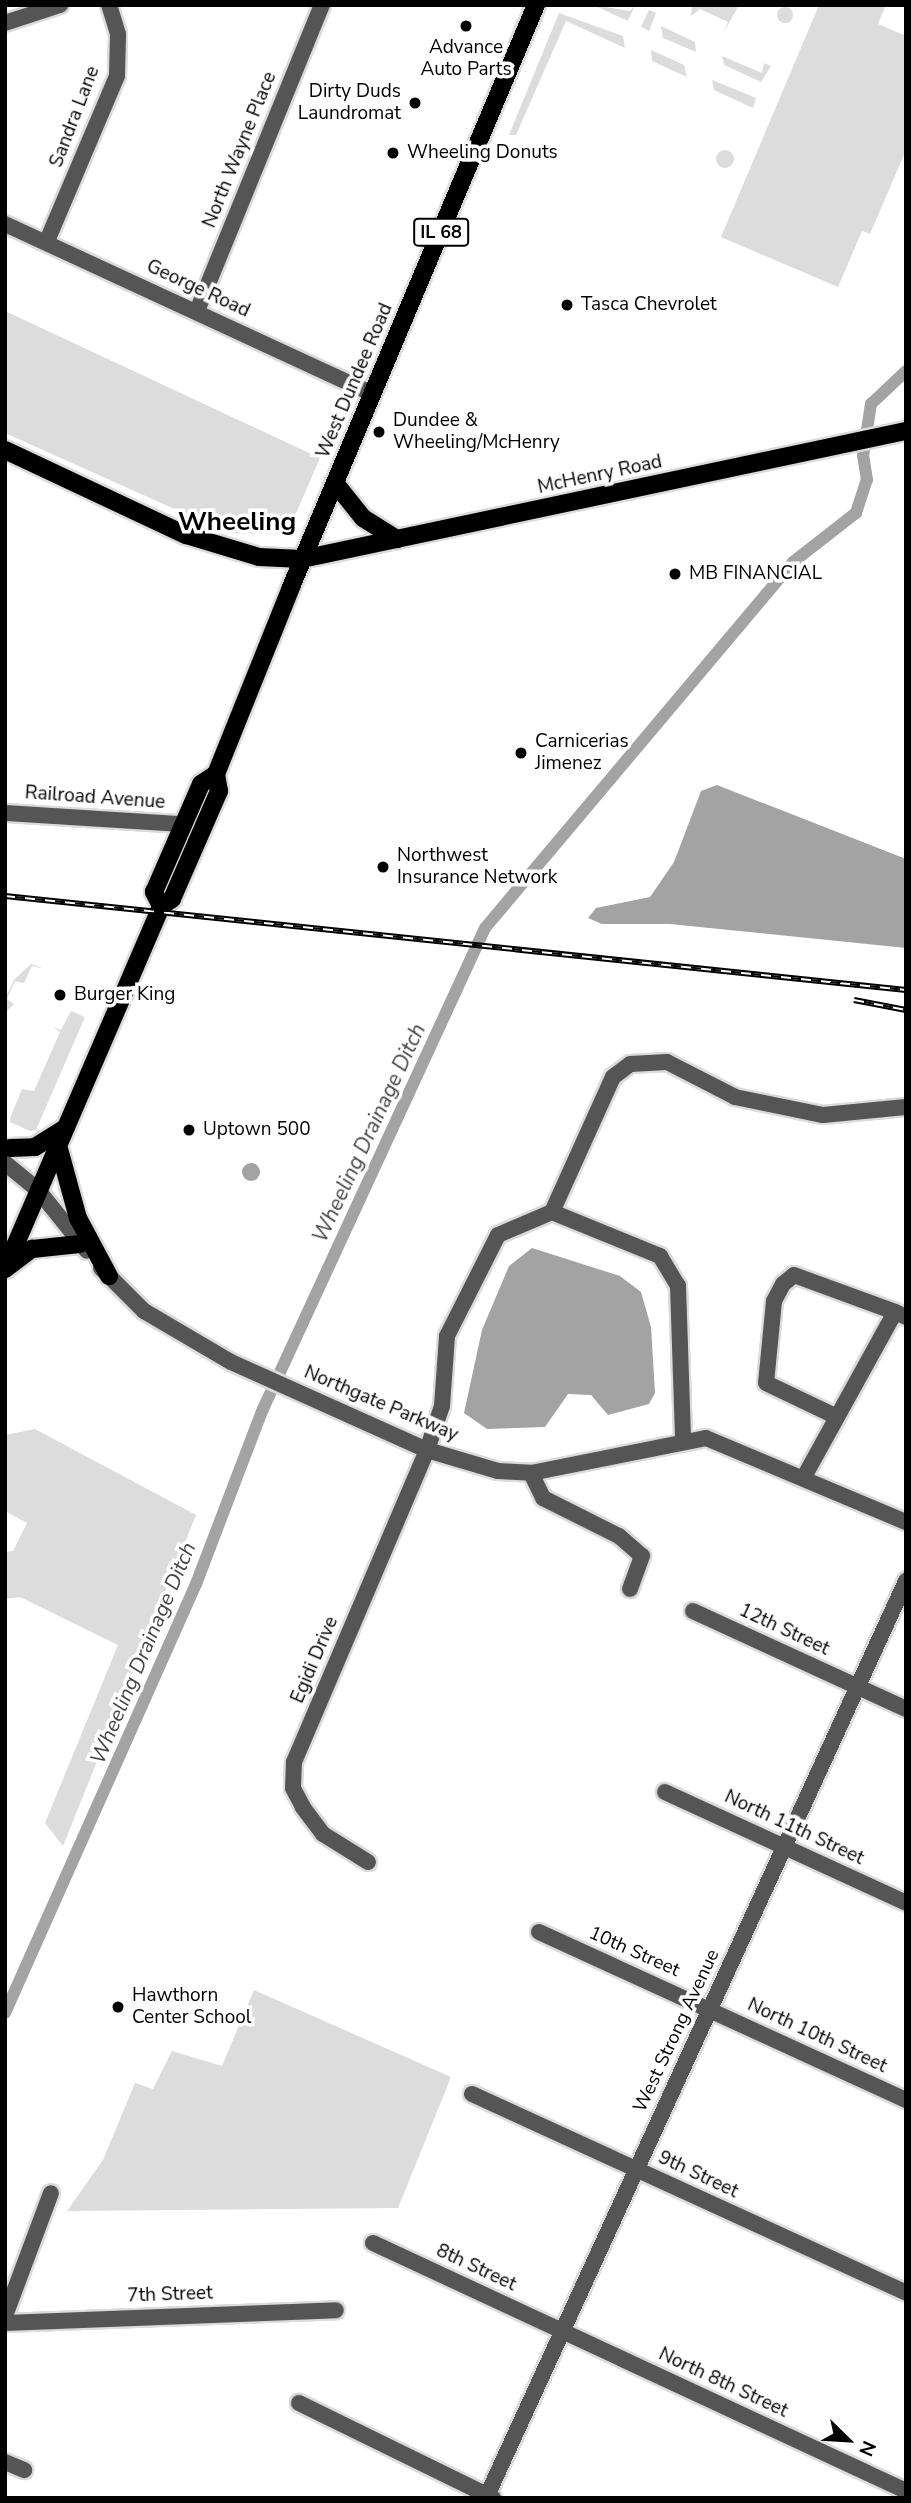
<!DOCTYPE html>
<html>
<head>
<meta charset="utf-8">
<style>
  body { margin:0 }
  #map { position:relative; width:911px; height:2503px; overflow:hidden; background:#fff; font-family:"Nunito Sans",sans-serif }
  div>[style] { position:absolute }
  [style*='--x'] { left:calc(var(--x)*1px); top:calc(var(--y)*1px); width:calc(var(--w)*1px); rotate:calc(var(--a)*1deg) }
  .green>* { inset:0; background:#dcdcdc }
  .round { border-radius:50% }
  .water>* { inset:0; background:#a3a3a3 }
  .canal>* { height:12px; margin:-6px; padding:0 6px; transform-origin:6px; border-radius:6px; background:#a3a3a3 }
  .roads { filter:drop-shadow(2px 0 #dbdbdb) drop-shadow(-2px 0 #dbdbdb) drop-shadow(0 2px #dbdbdb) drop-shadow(0 -2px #dbdbdb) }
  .minor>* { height:16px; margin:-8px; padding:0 8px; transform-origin:8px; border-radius:8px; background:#555 }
  .major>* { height:18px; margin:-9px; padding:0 9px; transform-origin:9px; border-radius:9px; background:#000 }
  .rail>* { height:6px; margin-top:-3px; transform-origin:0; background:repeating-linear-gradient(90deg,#fff 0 10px,#000 0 20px); box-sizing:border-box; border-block:2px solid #000 }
  .dots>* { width:19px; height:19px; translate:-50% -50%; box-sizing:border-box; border:4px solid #fff; border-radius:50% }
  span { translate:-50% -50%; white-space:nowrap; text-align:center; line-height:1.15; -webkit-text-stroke:7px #fff; paint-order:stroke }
  .shield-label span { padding:2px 5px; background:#fff; border:2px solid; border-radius:5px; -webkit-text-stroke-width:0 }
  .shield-label { font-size:18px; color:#000; font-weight:700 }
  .poi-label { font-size:19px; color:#000 }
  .right { translate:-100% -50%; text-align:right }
  .left { translate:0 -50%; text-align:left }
  .street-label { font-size:19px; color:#000 }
  .water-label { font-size:21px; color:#444; font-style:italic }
  .district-label { font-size:26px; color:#000; font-weight:700 }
  .frame { position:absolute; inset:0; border:7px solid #000; pointer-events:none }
  .north { position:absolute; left:813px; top:2405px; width:70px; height:70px; -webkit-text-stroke:5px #fff; paint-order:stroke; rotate:114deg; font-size:19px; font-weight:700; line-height:28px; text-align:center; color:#000 }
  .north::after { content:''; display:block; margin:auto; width:24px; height:32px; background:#000; clip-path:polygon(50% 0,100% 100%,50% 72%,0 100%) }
</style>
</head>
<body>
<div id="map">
  <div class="green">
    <div style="clip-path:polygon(593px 5px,630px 11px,635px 5px,628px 21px)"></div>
    <div style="clip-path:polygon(692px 5px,739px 5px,724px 32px,728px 22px,700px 9px,691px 16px)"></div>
    <div style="clip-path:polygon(819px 5px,886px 5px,878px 24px,906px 36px,906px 150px,870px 234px,862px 231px,838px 287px,721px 237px)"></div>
    <div class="round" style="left:777px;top:7px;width:16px;height:16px"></div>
    <div style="clip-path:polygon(649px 10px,656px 13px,649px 31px,641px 27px)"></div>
    <div style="clip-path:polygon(559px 13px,623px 36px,625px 48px,566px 21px,516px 135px,509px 135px)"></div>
    <div style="clip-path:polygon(661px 26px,695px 42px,696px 52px,663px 38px)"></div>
    <div style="clip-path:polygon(651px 50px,684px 65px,687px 77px,652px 61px)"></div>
    <div style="clip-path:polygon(722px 56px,762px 73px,764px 63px,771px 66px,761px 82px,724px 65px)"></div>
    <div style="clip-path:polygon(712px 80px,756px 98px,753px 108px,714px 90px)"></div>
    <div class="round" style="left:716px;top:150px;width:18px;height:18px"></div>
    <div style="clip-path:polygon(5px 311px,320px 458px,287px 534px,228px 533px,5px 433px)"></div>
    <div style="clip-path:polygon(31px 964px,45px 969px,32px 966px,24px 983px,15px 981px,7px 999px,14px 1004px,7px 1011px,5px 999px,14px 980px)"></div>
    <div style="clip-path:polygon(71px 1011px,85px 1017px,36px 1130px,30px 1131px,10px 1122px,11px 1116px,22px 1089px,34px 1091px,60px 1032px,53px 1027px,61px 1030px)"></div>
    <div style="clip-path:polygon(35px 1429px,196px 1515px,63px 1846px,45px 1823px,118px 1645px,20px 1597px,5px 1599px,5px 1552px,13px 1551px,27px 1523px,5px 1511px,5px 1435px)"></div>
    <div style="clip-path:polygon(254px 1990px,451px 2077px,398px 2208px,67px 2211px,103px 2160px,135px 2083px,153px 2089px,172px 2051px,222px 2066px)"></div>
  </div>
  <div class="water">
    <div style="clip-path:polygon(717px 785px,906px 859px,906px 948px,670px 924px,602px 924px,588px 918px,596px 908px,650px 897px,674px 862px,701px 791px)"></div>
    <div class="round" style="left:242px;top:1163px;width:18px;height:18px"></div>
    <div style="clip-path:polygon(532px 1248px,620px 1276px,641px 1292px,651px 1327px,655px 1393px,649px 1404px,608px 1415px,591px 1395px,568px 1394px,545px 1427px,487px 1429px,464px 1413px,482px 1330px,509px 1266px)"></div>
  </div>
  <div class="canal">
    <div style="--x:5;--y:2013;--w:470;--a:-66"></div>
    <div style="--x:196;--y:1584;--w:187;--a:-69.1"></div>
    <div style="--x:263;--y:1409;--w:530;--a:-65.22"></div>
    <div style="--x:485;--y:928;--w:478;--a:-49.9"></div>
    <div style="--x:793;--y:562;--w:80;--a:-37.9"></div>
    <div style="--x:856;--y:513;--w:35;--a:-72"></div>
    <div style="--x:867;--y:480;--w:24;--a:-99"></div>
    <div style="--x:863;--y:456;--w:53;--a:-81.3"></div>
    <div style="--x:871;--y:404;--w:48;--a:-43.3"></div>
  </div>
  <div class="roads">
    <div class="minor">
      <div style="--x:5;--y:23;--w:58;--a:-18.1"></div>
      <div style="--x:5;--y:224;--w:405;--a:24.8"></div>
      <div style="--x:47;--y:241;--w:179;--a:-67"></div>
      <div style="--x:117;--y:76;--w:42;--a:-88.6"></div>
      <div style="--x:118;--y:34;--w:30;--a:-107"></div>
      <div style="--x:197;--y:311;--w:331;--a:-67.8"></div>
      <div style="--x:5;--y:813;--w:177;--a:3.6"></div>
      <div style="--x:5;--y:1163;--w:43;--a:39.3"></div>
      <div style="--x:38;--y:1190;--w:78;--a:51.2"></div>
      <div style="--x:552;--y:1212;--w:148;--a:-65.7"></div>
      <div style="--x:613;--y:1077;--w:21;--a:-37"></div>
      <div style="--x:630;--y:1064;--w:37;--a:-3"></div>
      <div style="--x:667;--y:1062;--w:76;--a:27.2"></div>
      <div style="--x:735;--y:1097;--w:90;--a:11.6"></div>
      <div style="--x:823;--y:1115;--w:83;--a:-5.5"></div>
      <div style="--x:101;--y:1268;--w:61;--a:45"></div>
      <div style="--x:144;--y:1311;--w:101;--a:30.4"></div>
      <div style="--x:231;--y:1362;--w:215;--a:24.2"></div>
      <div style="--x:427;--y:1450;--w:74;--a:16.5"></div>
      <div style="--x:498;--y:1471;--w:33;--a:3"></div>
      <div style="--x:531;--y:1473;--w:178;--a:-11.3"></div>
      <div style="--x:706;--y:1438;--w:217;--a:22.8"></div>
      <div style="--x:835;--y:1416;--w:76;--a:-154.4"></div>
      <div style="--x:766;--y:1383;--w:82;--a:-84.4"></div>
      <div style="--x:774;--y:1301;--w:19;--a:-62"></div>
      <div style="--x:783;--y:1284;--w:14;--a:-39"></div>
      <div style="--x:794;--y:1275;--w:108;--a:20.1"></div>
      <div style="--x:531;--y:1473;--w:28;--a:64"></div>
      <div style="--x:543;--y:1498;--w:85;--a:26.6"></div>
      <div style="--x:619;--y:1536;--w:30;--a:41"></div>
      <div style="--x:642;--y:1556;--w:35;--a:110"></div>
      <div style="--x:804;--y:1477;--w:188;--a:-61.1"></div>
      <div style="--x:895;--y:1312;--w:12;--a:24"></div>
      <div style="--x:693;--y:1611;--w:234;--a:24.7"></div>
      <div style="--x:665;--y:1792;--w:265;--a:24.7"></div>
      <div style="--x:368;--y:1862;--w:53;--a:-148.1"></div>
      <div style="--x:323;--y:1834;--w:34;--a:-127"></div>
      <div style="--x:303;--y:1807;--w:21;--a:-118"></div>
      <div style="--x:293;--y:1788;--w:26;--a:-88"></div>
      <div style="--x:294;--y:1762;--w:339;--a:-66.9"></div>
      <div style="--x:427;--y:1450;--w:46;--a:-71.2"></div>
      <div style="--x:442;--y:1406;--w:70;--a:-85.9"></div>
      <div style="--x:447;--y:1336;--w:113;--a:-63.2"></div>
      <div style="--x:498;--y:1235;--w:59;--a:-23.1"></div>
      <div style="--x:552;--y:1212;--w:117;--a:22.2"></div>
      <div style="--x:660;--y:1256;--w:35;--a:59"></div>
      <div style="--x:678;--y:1286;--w:153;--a:88.1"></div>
      <div style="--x:539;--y:1932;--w:404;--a:24.6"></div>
      <div style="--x:472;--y:2094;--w:477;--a:24.6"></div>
      <div style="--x:373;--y:2243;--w:588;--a:24.95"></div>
      <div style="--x:5;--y:2316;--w:131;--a:-69.5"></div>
      <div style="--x:5;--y:2323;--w:331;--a:-2.2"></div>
      <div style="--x:299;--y:2403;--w:216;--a:26.1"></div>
      <div style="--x:5;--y:2462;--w:21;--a:23"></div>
      <div style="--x:486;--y:2498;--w:1009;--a:-65.39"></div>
    </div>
    <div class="major">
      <div style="--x:5;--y:450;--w:200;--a:25.2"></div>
      <div style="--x:186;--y:535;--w:76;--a:16.8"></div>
      <div style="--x:259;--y:557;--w:43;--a:2.7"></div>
      <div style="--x:302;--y:559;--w:617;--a:-11.97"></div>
      <div style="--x:335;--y:483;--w:45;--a:51.3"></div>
      <div style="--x:363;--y:518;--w:40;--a:32"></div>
      <div style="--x:161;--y:906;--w:16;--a:-117"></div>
      <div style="--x:154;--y:892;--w:118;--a:-66.5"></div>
      <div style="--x:201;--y:784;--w:18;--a:-34"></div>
      <div style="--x:58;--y:1145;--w:76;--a:74.7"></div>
      <div style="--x:78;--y:1218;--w:66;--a:61.9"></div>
      <div style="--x:10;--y:1148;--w:25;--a:-2"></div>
      <div style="--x:35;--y:1147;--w:36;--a:-32"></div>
      <div style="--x:5;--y:1269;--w:395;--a:-66.7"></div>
      <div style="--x:161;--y:906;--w:13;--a:-32"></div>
      <div style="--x:172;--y:899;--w:118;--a:-66.5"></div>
      <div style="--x:219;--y:791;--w:17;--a:-100"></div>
      <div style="--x:216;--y:774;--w:201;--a:-68.1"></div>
      <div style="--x:291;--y:587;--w:631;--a:-67.17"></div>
      <div style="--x:5;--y:1269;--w:34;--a:-37"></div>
      <div style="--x:32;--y:1249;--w:48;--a:-5.9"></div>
    </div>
  </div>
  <div class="rail">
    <div style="--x:5;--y:896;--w:906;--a:5.96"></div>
    <div style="--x:854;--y:1000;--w:53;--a:10.9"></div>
  </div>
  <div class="dots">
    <div style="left:466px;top:26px;background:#000"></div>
    <div style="left:415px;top:103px;background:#000"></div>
    <div style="left:393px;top:153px;background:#000"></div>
    <div style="left:567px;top:305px;background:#000"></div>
    <div style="left:379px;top:432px;background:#000"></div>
    <div style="left:675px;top:574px;background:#000"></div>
    <div style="left:521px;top:753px;background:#000"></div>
    <div style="left:383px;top:867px;background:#000"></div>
    <div style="left:60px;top:995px;background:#000"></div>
    <div style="left:189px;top:1130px;background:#000"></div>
    <div style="left:118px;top:2007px;background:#000"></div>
  </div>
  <div class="shield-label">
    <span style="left:441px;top:232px">IL 68</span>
  </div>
  <div class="poi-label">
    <span style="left:466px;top:59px">Advance<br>Auto Parts</span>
    <span class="right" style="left:401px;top:103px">Dirty Duds<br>Laundromat</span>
    <span class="left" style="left:407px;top:153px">Wheeling Donuts</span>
    <span class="left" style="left:581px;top:305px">Tasca Chevrolet</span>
    <span class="left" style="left:393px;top:432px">Dundee &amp;<br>Wheeling/McHenry</span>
    <span class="left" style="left:689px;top:574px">MB FINANCIAL</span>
    <span class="left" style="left:535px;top:753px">Carnicerias<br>Jimenez</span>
    <span class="left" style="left:397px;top:867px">Northwest<br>Insurance Network</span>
    <span class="left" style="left:74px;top:995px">Burger King</span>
    <span class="left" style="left:203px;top:1130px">Uptown 500</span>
    <span class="left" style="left:132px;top:2007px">Hawthorn<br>Center School</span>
  </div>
  <div class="street-label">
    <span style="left:75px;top:117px;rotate:-69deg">Sandra Lane</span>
    <span style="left:240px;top:150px;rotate:-68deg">North Wayne Place</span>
    <span style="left:198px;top:289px;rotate:25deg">George Road</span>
    <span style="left:355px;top:381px;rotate:-67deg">West Dundee Road</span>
    <span style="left:600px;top:475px;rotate:-12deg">McHenry Road</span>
    <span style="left:95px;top:798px;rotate:4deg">Railroad Avenue</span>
    <span style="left:381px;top:1404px;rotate:23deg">Northgate Parkway</span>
    <span style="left:784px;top:1630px;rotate:25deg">12th Street</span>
    <span style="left:315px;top:1660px;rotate:-67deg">Egidi Drive</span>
    <span style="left:794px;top:1828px;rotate:25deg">North 11th Street</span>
    <span style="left:634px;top:1952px;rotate:24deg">10th Street</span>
    <span style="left:677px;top:2031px;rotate:-65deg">West Strong Avenue</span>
    <span style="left:817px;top:2036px;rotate:25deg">North 10th Street</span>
    <span style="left:698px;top:2175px;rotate:25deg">9th Street</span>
    <span style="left:476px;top:2268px;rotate:25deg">8th Street</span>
    <span style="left:170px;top:2295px;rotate:-2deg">7th Street</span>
    <span style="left:723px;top:2383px;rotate:25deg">North 8th Street</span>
  </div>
  <div class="water-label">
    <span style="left:369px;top:1133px;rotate:-65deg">Wheeling Drainage Ditch</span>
    <span style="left:143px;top:1653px;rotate:-67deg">Wheeling Drainage Ditch</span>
  </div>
  <div class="district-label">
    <span style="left:237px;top:522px">Wheeling</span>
  </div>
  <div class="frame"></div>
  <div class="north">N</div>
</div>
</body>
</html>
